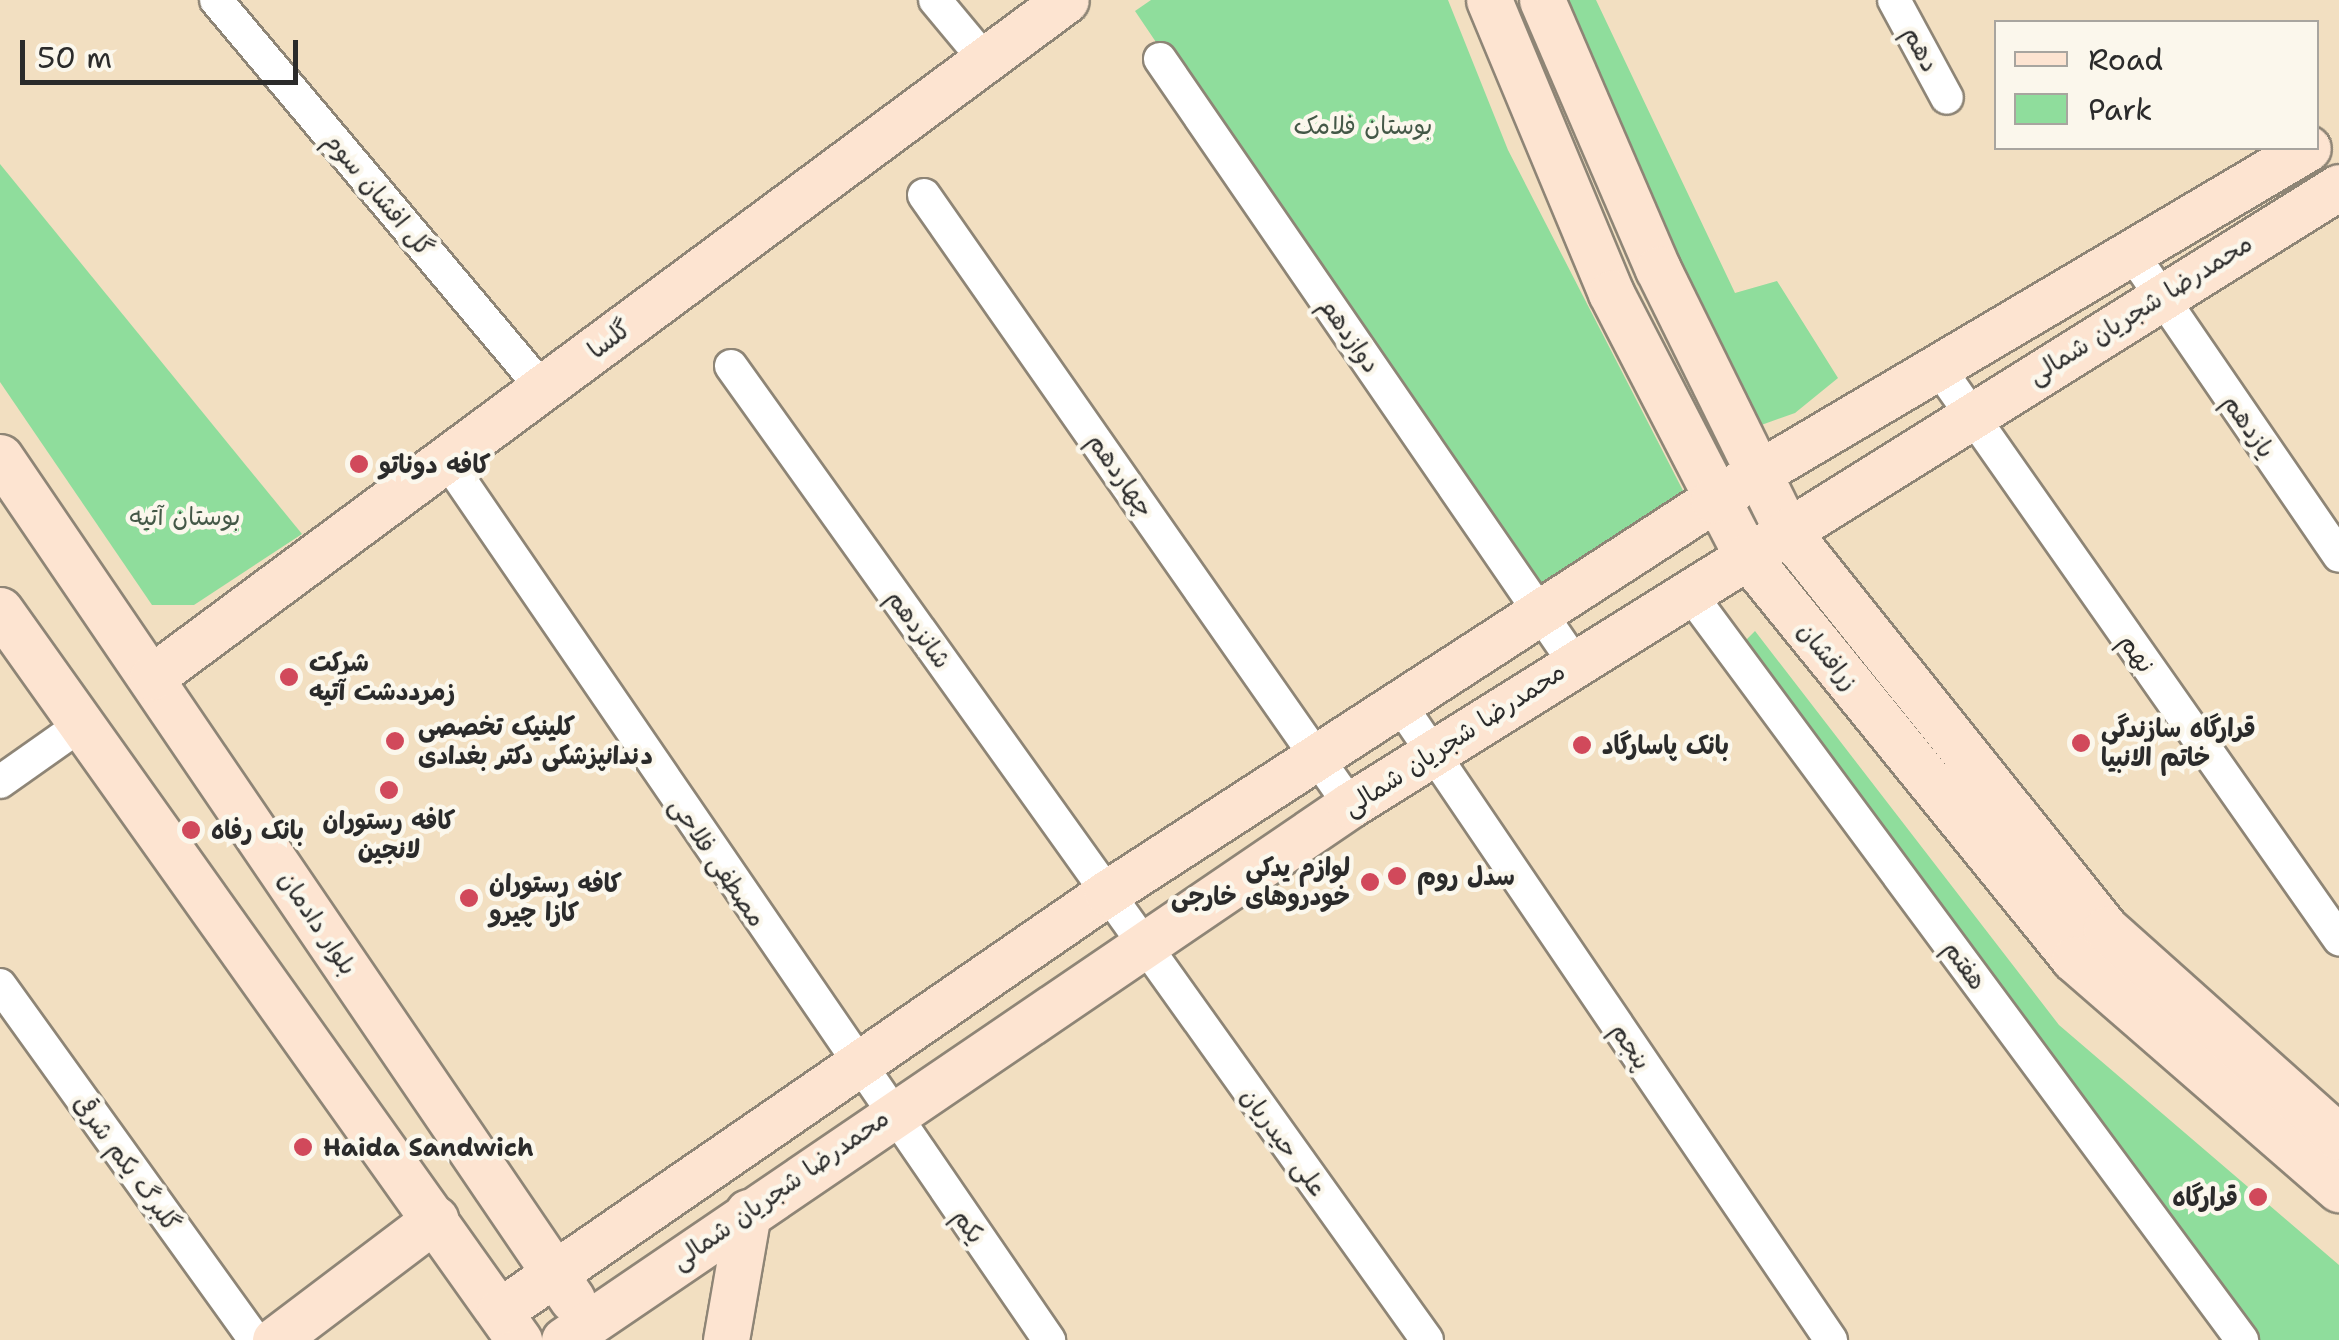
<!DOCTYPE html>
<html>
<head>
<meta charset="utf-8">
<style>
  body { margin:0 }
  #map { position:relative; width:2339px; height:1340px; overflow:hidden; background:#f2dfc1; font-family:"Shantell Sans","Playpen Sans Arabic",sans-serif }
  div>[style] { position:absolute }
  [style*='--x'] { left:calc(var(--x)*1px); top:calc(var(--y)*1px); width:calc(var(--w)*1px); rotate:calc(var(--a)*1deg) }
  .green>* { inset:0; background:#8fdd9c }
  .roads { filter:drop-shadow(2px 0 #8e8576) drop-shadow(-2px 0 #8e8576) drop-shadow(0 2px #8e8576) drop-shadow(0 -2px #8e8576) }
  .street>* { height:32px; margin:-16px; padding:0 16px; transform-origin:16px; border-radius:16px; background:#fff }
  .secondary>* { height:45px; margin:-22.5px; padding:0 22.5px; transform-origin:22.5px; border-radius:22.5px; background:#fde4d1 }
  .dots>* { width:28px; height:28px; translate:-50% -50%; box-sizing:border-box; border:5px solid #fbf7ec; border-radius:50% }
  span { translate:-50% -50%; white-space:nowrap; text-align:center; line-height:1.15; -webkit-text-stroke:9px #fbf7ec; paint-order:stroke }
  .street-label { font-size:25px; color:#2b2b2b }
  .park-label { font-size:25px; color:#445847 }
  .poi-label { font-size:25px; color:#2b2b2b; font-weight:700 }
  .left { translate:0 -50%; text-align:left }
  .right { translate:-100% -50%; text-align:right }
  .legend { position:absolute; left:1994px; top:20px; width:325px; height:130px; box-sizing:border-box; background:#fbf7ec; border:2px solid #a8a59f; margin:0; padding:12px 18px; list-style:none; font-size:30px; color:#2b2b2b }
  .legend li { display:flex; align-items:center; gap:20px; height:50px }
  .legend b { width:50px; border:2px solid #a8a59f }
  .scale { position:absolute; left:20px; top:40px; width:278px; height:45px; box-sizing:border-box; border:5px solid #2b2b2b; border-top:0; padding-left:12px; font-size:30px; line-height:35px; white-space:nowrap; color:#2b2b2b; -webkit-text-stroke:8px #fbf7ec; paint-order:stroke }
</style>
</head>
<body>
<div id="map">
  <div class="green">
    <div style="clip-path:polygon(1151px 0,1448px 0,1508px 150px,1694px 512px,1540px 612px,1135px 11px)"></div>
    <div style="clip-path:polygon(1557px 0,1596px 0,1735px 293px,1777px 281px,1838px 378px,1795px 413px,1753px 428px)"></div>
    <div style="clip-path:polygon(0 164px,302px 534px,194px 605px,152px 605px,0 382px)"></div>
    <div style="clip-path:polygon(1755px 631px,2059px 1025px,2339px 1265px,2339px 1340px,2259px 1340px,1741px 645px)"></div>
  </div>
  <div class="roads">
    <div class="street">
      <div style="--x:216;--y:0;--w:507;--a:49.96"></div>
      <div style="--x:935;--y:0;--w:78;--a:50.2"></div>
      <div style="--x:1894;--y:0;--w:111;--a:61.6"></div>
      <div style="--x:1160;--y:59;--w:731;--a:55.53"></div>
      <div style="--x:924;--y:195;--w:744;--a:55.07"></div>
      <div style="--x:2131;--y:252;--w:368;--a:55.6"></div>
      <div style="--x:731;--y:366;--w:1197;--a:54.45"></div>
      <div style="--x:1938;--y:367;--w:699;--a:54.97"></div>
      <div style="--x:446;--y:459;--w:1068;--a:55.61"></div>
      <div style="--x:1688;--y:591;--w:932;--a:53.51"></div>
      <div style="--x:1399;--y:703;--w:770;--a:55.86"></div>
      <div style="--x:0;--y:782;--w:95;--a:-35.2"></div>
      <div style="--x:0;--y:985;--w:437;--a:54.3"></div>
    </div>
    <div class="secondary">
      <div style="--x:1489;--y:0;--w:317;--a:67.4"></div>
      <div style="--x:1611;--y:293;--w:296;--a:62.7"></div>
      <div style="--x:1747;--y:556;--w:519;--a:50.94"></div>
      <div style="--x:2074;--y:959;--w:351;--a:41"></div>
      <div style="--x:1542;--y:0;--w:293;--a:66.7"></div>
      <div style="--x:1658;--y:269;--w:292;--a:63.8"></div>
      <div style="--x:1787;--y:531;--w:510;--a:51.29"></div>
      <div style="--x:2106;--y:929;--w:312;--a:41.8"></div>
      <div style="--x:0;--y:457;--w:1018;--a:55.81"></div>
      <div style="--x:0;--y:610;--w:896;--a:54.59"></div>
      <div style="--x:152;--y:677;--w:1137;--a:-36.53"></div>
      <div style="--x:500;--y:1311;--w:737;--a:-34.55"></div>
      <div style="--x:1107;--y:893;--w:722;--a:-32.96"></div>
      <div style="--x:1713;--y:500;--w:691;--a:-30.61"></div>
      <div style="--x:275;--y:1340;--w:201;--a:-37.1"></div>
      <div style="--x:564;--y:1340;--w:951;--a:-34.24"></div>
      <div style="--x:1350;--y:805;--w:1166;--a:-32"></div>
      <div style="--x:726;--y:1340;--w:130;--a:-80.2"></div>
    </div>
  </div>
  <div class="dots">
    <div style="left:359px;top:464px;background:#d1495b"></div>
    <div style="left:289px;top:677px;background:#d1495b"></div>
    <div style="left:395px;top:741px;background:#d1495b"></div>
    <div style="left:2081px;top:743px;background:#d1495b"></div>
    <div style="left:1582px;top:745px;background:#d1495b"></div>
    <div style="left:389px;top:790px;background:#d1495b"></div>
    <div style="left:191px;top:830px;background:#d1495b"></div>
    <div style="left:1397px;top:876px;background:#d1495b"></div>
    <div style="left:1370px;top:882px;background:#d1495b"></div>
    <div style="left:469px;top:898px;background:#d1495b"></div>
    <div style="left:303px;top:1147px;background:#d1495b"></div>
    <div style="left:2258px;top:1197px;background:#d1495b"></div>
  </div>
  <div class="street-label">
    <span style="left:1921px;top:49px;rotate:62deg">دهم</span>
    <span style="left:379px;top:194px;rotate:50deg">گل افشان سوم</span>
    <span style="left:2140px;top:309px;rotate:-32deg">محمدرضا شجریان شمالی</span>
    <span style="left:1350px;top:335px;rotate:55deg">دوازدهم</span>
    <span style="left:609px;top:339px;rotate:-37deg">گلسا</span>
    <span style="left:2249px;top:426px;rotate:55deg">یازدهم</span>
    <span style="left:1121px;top:475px;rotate:55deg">چهاردهم</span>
    <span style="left:919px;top:629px;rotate:54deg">شانزدهم</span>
    <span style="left:2137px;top:653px;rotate:55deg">نهم</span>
    <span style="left:1828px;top:656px;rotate:51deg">زرافشان</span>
    <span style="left:1454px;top:739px;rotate:-33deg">محمدرضا شجریان شمالی</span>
    <span style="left:718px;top:862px;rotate:56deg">مصطفی فلاحی</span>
    <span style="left:318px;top:923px;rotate:56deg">بلوار دادمان</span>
    <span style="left:1965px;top:965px;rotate:54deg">هفتم</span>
    <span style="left:1631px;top:1046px;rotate:56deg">پنجم</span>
    <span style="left:1284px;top:1142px;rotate:54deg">علی حیدریان</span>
    <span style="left:127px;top:1163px;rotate:54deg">گلبرگ یکم شرقی</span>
    <span style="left:780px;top:1189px;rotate:-35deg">محمدرضا شجریان شمالی</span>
    <span style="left:969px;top:1226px;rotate:55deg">یکم</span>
  </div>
  <div class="park-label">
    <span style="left:1363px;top:125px">بوستان فلامک</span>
    <span style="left:185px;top:516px">بوستان آتیه</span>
  </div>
  <div class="poi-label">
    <span class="left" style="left:379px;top:464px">کافه دوناتو</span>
    <span class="left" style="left:309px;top:677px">شركت<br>زمرددشت آتيه</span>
    <span class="left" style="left:418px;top:741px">کلینیک تخصصی<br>دندانپزشکی دکتر بغدادی</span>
    <span class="left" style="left:2101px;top:743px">قرارگاه سازندگی<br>خاتم الانبیا</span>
    <span class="left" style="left:1602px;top:745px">بانک پاسارگاد</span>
    <span style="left:389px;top:835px">کافه رستوران<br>لانجین</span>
    <span class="left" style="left:211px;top:830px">بانک رفاه</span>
    <span class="right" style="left:1350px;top:882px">لوازم یدکی<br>خودروهای خارجی</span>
    <span class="left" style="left:1417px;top:876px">سدل روم</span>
    <span class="left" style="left:489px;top:898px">کافه رستوران<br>کازا چیرو</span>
    <span class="left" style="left:323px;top:1147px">Haida Sandwich</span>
    <span class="right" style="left:2238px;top:1197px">قرارگاه</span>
  </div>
  <ul class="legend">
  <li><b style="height:12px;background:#fde4d1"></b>Road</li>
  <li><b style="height:28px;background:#8fdd9c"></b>Park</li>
  </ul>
  <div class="scale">50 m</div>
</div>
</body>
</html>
